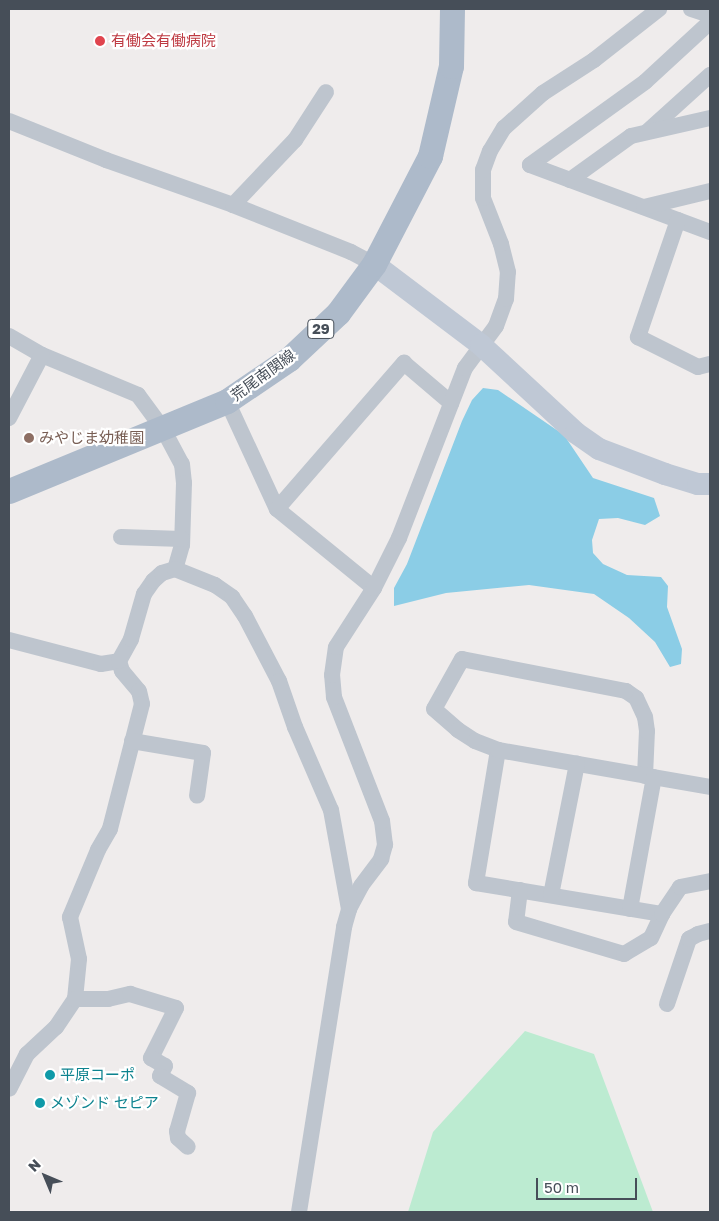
<!DOCTYPE html>
<html>
<head>
<meta charset="utf-8">
<style>
  body { margin:0 }
  #map { position:relative; width:719px; height:1221px; overflow:hidden; background:#efecec; font-family:"Golos Text","Noto Sans JP",sans-serif }
  div>[style] { position:absolute }
  [style*='--x'] { left:calc(var(--x)*1px); top:calc(var(--y)*1px); width:calc(var(--w)*1px); rotate:calc(var(--a)*1deg) }
  .green>* { inset:0; background:#bcebd1 }
  .water>* { inset:0; background:#8bcde6 }
  .street>* { height:16px; margin:-8px; padding:0 8px; transform-origin:8px; border-radius:8px; background:#bec5ce }
  .secondary>* { height:22px; margin:-11px; padding:0 11px; transform-origin:11px; border-radius:11px; background:#bfc8d5 }
  .primary>* { height:25px; margin:-12.5px; padding:0 12.5px; transform-origin:12.5px; border-radius:12.5px; background:#adbaca }
  .dots>* { width:14px; height:14px; translate:-50% -50%; box-sizing:border-box; border:2px solid #fff; border-radius:50% }
  span { translate:-50% -50%; white-space:nowrap; text-align:center; line-height:1.15; -webkit-text-stroke:4.5px #fff; paint-order:stroke }
  .shield-label span { padding:1px 4px; background:#fff; border:1px solid; border-radius:4px; -webkit-text-stroke-width:0 }
  .shield-label { font-size:14px; color:#464e58; font-weight:700 }
  .health-label { font-size:15px; color:#be3a42 }
  .left { translate:0 -50%; text-align:left }
  .street-label { font-size:15px; color:#464e58 }
  .education-label { font-size:15px; color:#785e54 }
  .culture-label { font-size:15px; color:#0d838f }
  .frame { position:absolute; inset:0; border:10px solid #464e58; pointer-events:none }
  .north { position:absolute; left:20px; top:1151px; width:50px; height:50px; -webkit-text-stroke:4px #fff; paint-order:stroke; rotate:315deg; font-size:14px; font-weight:700; line-height:20px; text-align:center; color:#464e58 }
  .north::after { content:''; display:block; margin:auto; width:18px; height:22px; background:#464e58; clip-path:polygon(50% 0,100% 100%,50% 72%,0 100%) }
  .scale { position:absolute; left:536px; top:1178px; width:101px; height:22px; box-sizing:border-box; border:2px solid #464e58; border-top:0; padding-left:6px; font-size:15px; line-height:18px; white-space:nowrap; color:#464e58; -webkit-text-stroke:4px #fff; paint-order:stroke }
</style>
</head>
<body>
<div id="map">
  <div class="green">
    <div style="clip-path:polygon(525px 1031px,594px 1054px,653px 1212px,408px 1212px,433px 1132px)"></div>
  </div>
  <div class="water">
    <div style="clip-path:polygon(483px 388px,498px 390px,564px 435px,593px 478px,654px 498px,660px 516px,645px 525px,618px 518px,599px 519px,592px 540px,593px 553px,603px 564px,627px 575px,661px 577px,668px 586px,667px 607px,682px 649px,681px 664px,670px 667px,655px 642px,629px 618px,594px 594px,529px 585px,446px 593px,394px 606px,394px 588px,407px 564px,462px 421px,472px 400px)"></div>
  </div>
  <div class="street">
    <div style="--x:691;--y:9;--w:20;--a:18"></div>
    <div style="--x:710;--y:22;--w:88;--a:137.3"></div>
    <div style="--x:645;--y:82;--w:142;--a:144.2"></div>
    <div style="--x:530;--y:165;--w:192;--a:20.4"></div>
    <div style="--x:9;--y:121;--w:105;--a:21.9"></div>
    <div style="--x:106;--y:160;--w:135;--a:19.5"></div>
    <div style="--x:233;--y:205;--w:127;--a:21.7"></div>
    <div style="--x:351;--y:252;--w:26;--a:28"></div>
    <div style="--x:648;--y:131;--w:84;--a:-42.1"></div>
    <div style="--x:570;--y:180;--w:75;--a:-35.8"></div>
    <div style="--x:631;--y:136;--w:81;--a:-12.8"></div>
    <div style="--x:233;--y:205;--w:90;--a:-46.4"></div>
    <div style="--x:295;--y:140;--w:57;--a:-57.1"></div>
    <div style="--x:644;--y:207;--w:68;--a:-13.6"></div>
    <div style="--x:678;--y:220;--w:124;--a:108.9"></div>
    <div style="--x:638;--y:337;--w:67;--a:26.6"></div>
    <div style="--x:698;--y:367;--w:12;--a:-14"></div>
    <div style="--x:9;--y:336;--w:38;--a:30"></div>
    <div style="--x:42;--y:355;--w:104;--a:22.6"></div>
    <div style="--x:138;--y:395;--w:42;--a:53.7"></div>
    <div style="--x:163;--y:429;--w:40;--a:62"></div>
    <div style="--x:182;--y:464;--w:19;--a:84"></div>
    <div style="--x:184;--y:483;--w:62;--a:91.8"></div>
    <div style="--x:182;--y:545;--w:25;--a:106"></div>
    <div style="--x:227;--y:401;--w:119;--a:65.2"></div>
    <div style="--x:277;--y:509;--w:125;--a:39.2"></div>
    <div style="--x:9;--y:418;--w:71;--a:-62.4"></div>
    <div style="--x:277;--y:509;--w:194;--a:-49"></div>
    <div style="--x:404;--y:363;--w:62;--a:40.4"></div>
    <div style="--x:121;--y:537;--w:61;--a:1.9"></div>
    <div style="--x:9;--y:640;--w:95;--a:14.6"></div>
    <div style="--x:101;--y:664;--w:18;--a:-9"></div>
    <div style="--x:119;--y:661;--w:10;--a:73"></div>
    <div style="--x:122;--y:671;--w:26;--a:50"></div>
    <div style="--x:139;--y:691;--w:13;--a:77"></div>
    <div style="--x:142;--y:704;--w:129;--a:104.4"></div>
    <div style="--x:110;--y:829;--w:24;--a:120"></div>
    <div style="--x:98;--y:850;--w:73;--a:112.7"></div>
    <div style="--x:70;--y:917;--w:43;--a:77.9"></div>
    <div style="--x:79;--y:959;--w:40;--a:95.7"></div>
    <div style="--x:75;--y:999;--w:34;--a:124"></div>
    <div style="--x:56;--y:1027;--w:40;--a:137"></div>
    <div style="--x:27;--y:1054;--w:39;--a:117"></div>
    <div style="--x:119;--y:661;--w:25;--a:-61"></div>
    <div style="--x:131;--y:639;--w:47;--a:-73.9"></div>
    <div style="--x:144;--y:594;--w:16;--a:-55"></div>
    <div style="--x:153;--y:581;--w:12;--a:-42"></div>
    <div style="--x:162;--y:573;--w:14;--a:-17"></div>
    <div style="--x:175;--y:569;--w:43;--a:21.8"></div>
    <div style="--x:215;--y:585;--w:21;--a:35"></div>
    <div style="--x:232;--y:597;--w:23;--a:56"></div>
    <div style="--x:245;--y:616;--w:73;--a:62.4"></div>
    <div style="--x:279;--y:681;--w:49;--a:70.8"></div>
    <div style="--x:295;--y:727;--w:90;--a:66.6"></div>
    <div style="--x:331;--y:810;--w:101;--a:79.7"></div>
    <div style="--x:132;--y:741;--w:72;--a:9.6"></div>
    <div style="--x:203;--y:753;--w:43;--a:97.9"></div>
    <div style="--x:498;--y:750;--w:135;--a:99.4"></div>
    <div style="--x:476;--y:883;--w:189;--a:9.5"></div>
    <div style="--x:645;--y:776;--w:45;--a:-87.5"></div>
    <div style="--x:647;--y:731;--w:14;--a:-98"></div>
    <div style="--x:645;--y:717;--w:21;--a:-115"></div>
    <div style="--x:636;--y:698;--w:12;--a:-145"></div>
    <div style="--x:626;--y:691;--w:167;--a:-169"></div>
    <div style="--x:462;--y:659;--w:57;--a:119.2"></div>
    <div style="--x:434;--y:709;--w:32;--a:41"></div>
    <div style="--x:458;--y:730;--w:20;--a:33"></div>
    <div style="--x:475;--y:741;--w:25;--a:21"></div>
    <div style="--x:498;--y:750;--w:215;--a:9.9"></div>
    <div style="--x:520;--y:890;--w:32;--a:97"></div>
    <div style="--x:516;--y:922;--w:113;--a:16.5"></div>
    <div style="--x:624;--y:954;--w:31;--a:-31"></div>
    <div style="--x:651;--y:938;--w:26;--a:-65"></div>
    <div style="--x:662;--y:914;--w:32;--a:-56"></div>
    <div style="--x:680;--y:887;--w:31;--a:-11"></div>
    <div style="--x:551;--y:895;--w:134;--a:-78.8"></div>
    <div style="--x:630;--y:909;--w:134;--a:-79.7"></div>
    <div style="--x:75;--y:999;--w:33;--a:0"></div>
    <div style="--x:108;--y:999;--w:23;--a:-13"></div>
    <div style="--x:130;--y:994;--w:48;--a:16.9"></div>
    <div style="--x:176;--y:1008;--w:56;--a:116.6"></div>
    <div style="--x:151;--y:1058;--w:16;--a:30"></div>
    <div style="--x:165;--y:1066;--w:11;--a:117"></div>
    <div style="--x:160;--y:1076;--w:33;--a:31"></div>
    <div style="--x:188;--y:1093;--w:40;--a:106"></div>
    <div style="--x:177;--y:1131;--w:7;--a:82"></div>
    <div style="--x:178;--y:1138;--w:13;--a:42"></div>
    <div style="--x:667;--y:1004;--w:69;--a:-71.3"></div>
    <div style="--x:689;--y:939;--w:10;--a:-29"></div>
    <div style="--x:698;--y:934;--w:12;--a:-14"></div>
    <div style="--x:299;--y:1212;--w:289;--a:-81"></div>
    <div style="--x:344;--y:927;--w:19;--a:-74"></div>
    <div style="--x:349;--y:909;--w:26;--a:-62"></div>
    <div style="--x:361;--y:886;--w:34;--a:-53"></div>
    <div style="--x:381;--y:859;--w:15;--a:-74"></div>
    <div style="--x:385;--y:845;--w:24;--a:-97"></div>
    <div style="--x:382;--y:821;--w:133;--a:-111.2"></div>
    <div style="--x:334;--y:697;--w:22;--a:-95"></div>
    <div style="--x:332;--y:675;--w:28;--a:-82"></div>
    <div style="--x:336;--y:647;--w:70;--a:-57.2"></div>
    <div style="--x:374;--y:588;--w:56;--a:-63.4"></div>
    <div style="--x:399;--y:538;--w:182;--a:-68.8"></div>
    <div style="--x:465;--y:368;--w:52;--a:-53.6"></div>
    <div style="--x:496;--y:326;--w:29;--a:-70"></div>
    <div style="--x:506;--y:299;--w:27;--a:-86"></div>
    <div style="--x:508;--y:272;--w:29;--a:-104"></div>
    <div style="--x:501;--y:244;--w:49;--a:-111.4"></div>
    <div style="--x:483;--y:198;--w:28;--a:-90"></div>
    <div style="--x:483;--y:170;--w:20;--a:-70"></div>
    <div style="--x:490;--y:151;--w:27;--a:-59"></div>
    <div style="--x:504;--y:128;--w:52;--a:-41.9"></div>
    <div style="--x:543;--y:93;--w:61;--a:-32.9"></div>
    <div style="--x:594;--y:60;--w:83;--a:-38.1"></div>
  </div>
  <div class="secondary">
    <div style="--x:374;--y:264;--w:134;--a:37.1"></div>
    <div style="--x:481;--y:345;--w:129;--a:42.8"></div>
    <div style="--x:576;--y:433;--w:28;--a:35"></div>
    <div style="--x:599;--y:449;--w:71;--a:20.7"></div>
    <div style="--x:665;--y:474;--w:34;--a:17"></div>
    <div style="--x:698;--y:484;--w:12;--a:0"></div>
  </div>
  <div class="primary">
    <div style="--x:9;--y:491;--w:236;--a:-22.4"></div>
    <div style="--x:227;--y:401;--w:75;--a:-34.1"></div>
    <div style="--x:289;--y:359;--w:67;--a:-43.2"></div>
    <div style="--x:338;--y:313;--w:61;--a:-53.7"></div>
    <div style="--x:374;--y:264;--w:122;--a:-62.6"></div>
    <div style="--x:430;--y:156;--w:92;--a:-76.9"></div>
    <div style="--x:451;--y:66;--w:57;--a:-89"></div>
  </div>
  <div class="dots">
    <div style="left:100px;top:41px;background:#e0444e"></div>
    <div style="left:29px;top:438px;background:#8d6e63"></div>
    <div style="left:50px;top:1075px;background:#0f9aa8"></div>
    <div style="left:40px;top:1103px;background:#0f9aa8"></div>
  </div>
  <div class="shield-label">
    <span style="left:321px;top:329px">29</span>
  </div>
  <div class="health-label">
    <span class="left" style="left:111px;top:41px">有働会有働病院</span>
  </div>
  <div class="street-label">
    <span style="left:263px;top:375px;rotate:-36deg">荒尾南関線</span>
  </div>
  <div class="education-label">
    <span class="left" style="left:39px;top:438px">みやじま幼稚園</span>
  </div>
  <div class="culture-label">
    <span class="left" style="left:60px;top:1075px">平原コーポ</span>
    <span class="left" style="left:50px;top:1103px">メゾンド セピア</span>
  </div>
  <div class="frame"></div>
  <div class="north">N</div>
  <div class="scale">50 m</div>
</div>
</body>
</html>
